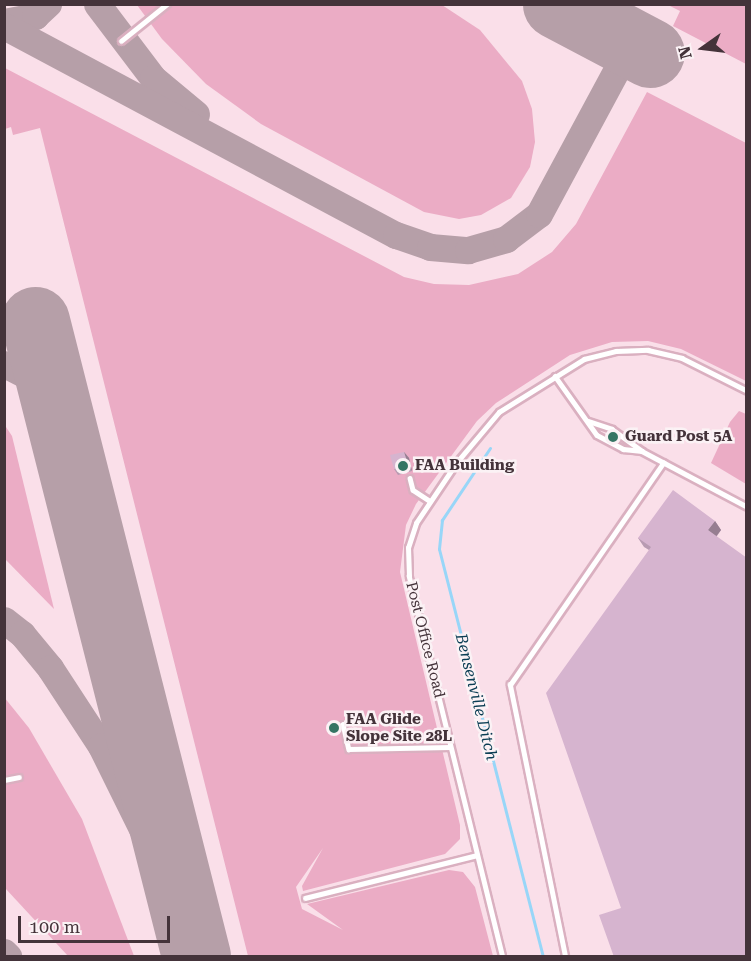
<!DOCTYPE html>
<html>
<head>
<meta charset="utf-8">
<style>
  body { margin:0 }
  #map { position:relative; width:751px; height:961px; overflow:hidden; background:#fadfe9; font-family:"Roboto Serif",serif }
  div>[style] { position:absolute }
  [style*='--x'] { left:calc(var(--x)*1px); top:calc(var(--y)*1px); width:calc(var(--w)*1px); rotate:calc(var(--a)*1deg) }
  .green>* { inset:0; background:#ebacc5 }
  .stream>* { height:3px; margin:-1.5px; padding:0 1.5px; transform-origin:1.5px; border-radius:1.5px; background:#98d6f8 }
  .taxiway>* { height:27px; margin:-13.5px; padding:0 13.5px; transform-origin:13.5px; border-radius:13.5px; background:#b69fa8 }
  .runway>* { height:69px; margin:-34.5px; padding:0 34.5px; transform-origin:34.5px; border-radius:34.5px; background:#b69fa8 }
  .roads { filter:drop-shadow(2px 0 #dab0c0) drop-shadow(-2px 0 #dab0c0) drop-shadow(0 2px #dab0c0) drop-shadow(0 -2px #dab0c0) }
  .lane>* { height:4.5px; margin:-2.25px; padding:0 2.25px; transform-origin:2.25px; border-radius:2.25px; background:#fff }
  .wall>* { inset:0; background:#b89bb2 }
  .shaded-wall>* { inset:0; background:#967e91 }
  .building>* { inset:0; background:#d6b4cf }
  .dots>* { width:16px; height:16px; translate:-50% -50%; box-sizing:border-box; border:3px solid #fbf2f5; border-radius:50% }
  span { translate:-50% -50%; white-space:nowrap; text-align:center; line-height:1.15; -webkit-text-stroke:5px #fbf2f5; paint-order:stroke }
  .poi-label { font-size:15px; color:#44333a; font-weight:700 }
  .left { translate:0 -50%; text-align:left }
  .street-label { font-size:15px; color:#44333a }
  .water-label { font-size:16px; color:#0b3e54; font-style:italic }
  .frame { position:absolute; inset:0; border:6px solid #44333a; pointer-events:none }
  .north { position:absolute; left:673px; top:18px; width:60px; height:60px; -webkit-text-stroke:4px #fbf2f5; paint-order:stroke; rotate:256deg; font-size:16px; font-weight:700; line-height:24px; text-align:center; color:#44333a }
  .north::after { content:''; display:block; margin:auto; width:21px; height:27px; background:#44333a; clip-path:polygon(50% 0,100% 100%,50% 72%,0 100%) }
  .scale { position:absolute; left:18px; top:916px; width:152px; height:27px; box-sizing:border-box; border:3px solid #44333a; border-top:0; padding-left:8px; font-size:18px; line-height:21px; white-space:nowrap; color:#44333a; -webkit-text-stroke:4px #fbf2f5; paint-order:stroke }
</style>
</head>
<body>
<div id="map">
  <div class="green">
    <div style="clip-path:polygon(137px 5px,442px 5px,480px 30px,522px 81px,532px 109px,535px 142px,530px 167px,511px 198px,481px 215px,459px 219px,424px 212px,261px 124px,206px 84px,162px 39px)"></div>
    <div style="clip-path:polygon(668px 5px,746px 5px,746px 64px,673px 26px,680px 11px)"></div>
    <div style="clip-path:polygon(5px 68px,404px 277px,434px 284px,469px 285px,518px 274px,552px 252px,576px 224px,647px 92px,746px 143px,746px 381px,681px 349px,648px 341px,612px 342px,570px 355px,496px 403px,477px 421px,416px 504px,406px 525px,400px 572px,460px 825px,460px 839px,445px 854px,303px 891px,302px 886px,323px 848px,296px 887px,302px 909px,343px 930px,307px 904px,449px 870px,463px 872px,475px 887px,493px 956px,248px 956px,40px 128px,13px 135px,11px 127px,5px 129px)"></div>
    <div style="clip-path:polygon(739px 411px,746px 414px,746px 484px,711px 463px,730px 422px)"></div>
    <div style="clip-path:polygon(4px 424px,12px 436px,54px 609px,5px 559px)"></div>
    <div style="clip-path:polygon(4px 697px,29px 728px,82px 819px,134px 956px,68px 956px,5px 888px)"></div>
  </div>
  <div class="stream">
    <div style="--x:490;--y:448;--w:87;--a:123.7"></div>
    <div style="--x:442;--y:520;--w:29;--a:96"></div>
    <div style="--x:439;--y:549;--w:420;--a:75.7"></div>
  </div>
  <div class="taxiway">
    <div style="--x:97;--y:4;--w:93;--a:52.9"></div>
    <div style="--x:153;--y:78;--w:56;--a:39.9"></div>
    <div style="--x:4;--y:22;--w:32;--a:-11"></div>
    <div style="--x:35;--y:16;--w:18;--a:-43"></div>
    <div style="--x:4;--y:26;--w:444;--a:28.1"></div>
    <div style="--x:396;--y:235;--w:36;--a:19"></div>
    <div style="--x:430;--y:247;--w:38;--a:5"></div>
    <div style="--x:468;--y:250;--w:40;--a:-16"></div>
    <div style="--x:506;--y:239;--w:41;--a:-37.1"></div>
    <div style="--x:539;--y:214;--w:194;--a:-61.7"></div>
    <div style="--x:4;--y:364;--w:37;--a:27"></div>
    <div style="--x:37;--y:381;--w:35;--a:53"></div>
    <div style="--x:4;--y:620;--w:23;--a:38"></div>
    <div style="--x:22;--y:634;--w:44;--a:50.5"></div>
    <div style="--x:50;--y:668;--w:93;--a:56.8"></div>
    <div style="--x:101;--y:746;--w:115;--a:63.7"></div>
    <div style="--x:152;--y:849;--w:115;--a:69"></div>
    <div style="--x:4;--y:952;--w:6;--a:45"></div>
  </div>
  <div class="runway">
    <div style="--x:557;--y:4;--w:105;--a:27.8"></div>
    <div style="--x:35;--y:321;--w:655;--a:75.77"></div>
  </div>
  <div class="roads">
    <div class="lane">
      <div style="--x:121;--y:41;--w:59;--a:-38.8"></div>
      <div style="--x:555;--y:376;--w:72;--a:54.6"></div>
      <div style="--x:597;--y:435;--w:30;--a:28"></div>
      <div style="--x:623;--y:449;--w:19;--a:6"></div>
      <div style="--x:588;--y:421;--w:25;--a:18"></div>
      <div style="--x:612;--y:429;--w:37;--a:36"></div>
      <div style="--x:642;--y:451;--w:118;--a:27.9"></div>
      <div style="--x:410;--y:478;--w:12;--a:76"></div>
      <div style="--x:413;--y:490;--w:20;--a:33"></div>
      <div style="--x:343;--y:724;--w:26;--a:77"></div>
      <div style="--x:349;--y:749;--w:101;--a:-1.1"></div>
      <div style="--x:4;--y:780;--w:15;--a:-11"></div>
      <div style="--x:305;--y:898;--w:177;--a:-14"></div>
      <div style="--x:502;--y:956;--w:391;--a:-103.8"></div>
      <div style="--x:409;--y:576;--w:28;--a:-92"></div>
      <div style="--x:408;--y:548;--w:26;--a:-72"></div>
      <div style="--x:416;--y:523;--w:73;--a:-56.1"></div>
      <div style="--x:457;--y:462;--w:65;--a:-50"></div>
      <div style="--x:499;--y:412;--w:100;--a:-31.9"></div>
      <div style="--x:584;--y:359;--w:33;--a:-14"></div>
      <div style="--x:616;--y:351;--w:32;--a:-2"></div>
      <div style="--x:648;--y:350;--w:35;--a:13"></div>
      <div style="--x:682;--y:358;--w:72;--a:26.6"></div>
      <div style="--x:565;--y:956;--w:277;--a:-101.5"></div>
      <div style="--x:510;--y:685;--w:270;--a:-55.4"></div>
    </div>
  </div>
  <div class="wall">
    <div style="clip-path:polygon(404px 452px,409px 458px,412px 471px,398px 475px,394px 469px)"></div>
    <div style="clip-path:polygon(715px 521px,721px 530px,717px 536px,621px 908px,649px 550px,644px 547px,638px 538px)"></div>
    <div style="clip-path:polygon(336px 723px,338px 732px,331px 734px,329px 731px)"></div>
  </div>
  <div class="shaded-wall">
    <div style="clip-path:polygon(404px 452px,409px 458px,412px 471px,408px 465px)"></div>
    <div style="clip-path:polygon(715px 521px,721px 530px,714px 539px,708px 530px)"></div>
  </div>
  <div class="building">
    <div style="clip-path:polygon(404px 452px,408px 465px,394px 469px,390px 455px)"></div>
    <div style="clip-path:polygon(673px 490px,715px 521px,708px 530px,747px 558px,747px 957px,614px 957px,599px 915px,621px 908px,546px 693px,651px 547px,638px 538px)"></div>
    <div style="clip-path:polygon(334px 720px,336px 729px,329px 731px,327px 722px)"></div>
  </div>
  <div class="dots">
    <div style="left:613px;top:437px;background:#357564"></div>
    <div style="left:403px;top:466px;background:#357564"></div>
    <div style="left:334px;top:728px;background:#357564"></div>
  </div>
  <div class="poi-label">
    <span class="left" style="left:625px;top:437px">Guard Post 5A</span>
    <span class="left" style="left:415px;top:466px">FAA Building</span>
    <span class="left" style="left:346px;top:728px">FAA Glide<br>Slope Site 28L</span>
  </div>
  <div class="street-label">
    <span style="left:425px;top:640px;rotate:76deg">Post Office Road</span>
  </div>
  <div class="water-label">
    <span style="left:476px;top:697px;rotate:76deg">Bensenville Ditch</span>
  </div>
  <div class="frame"></div>
  <div class="north">N</div>
  <div class="scale">100 m</div>
</div>
</body>
</html>
